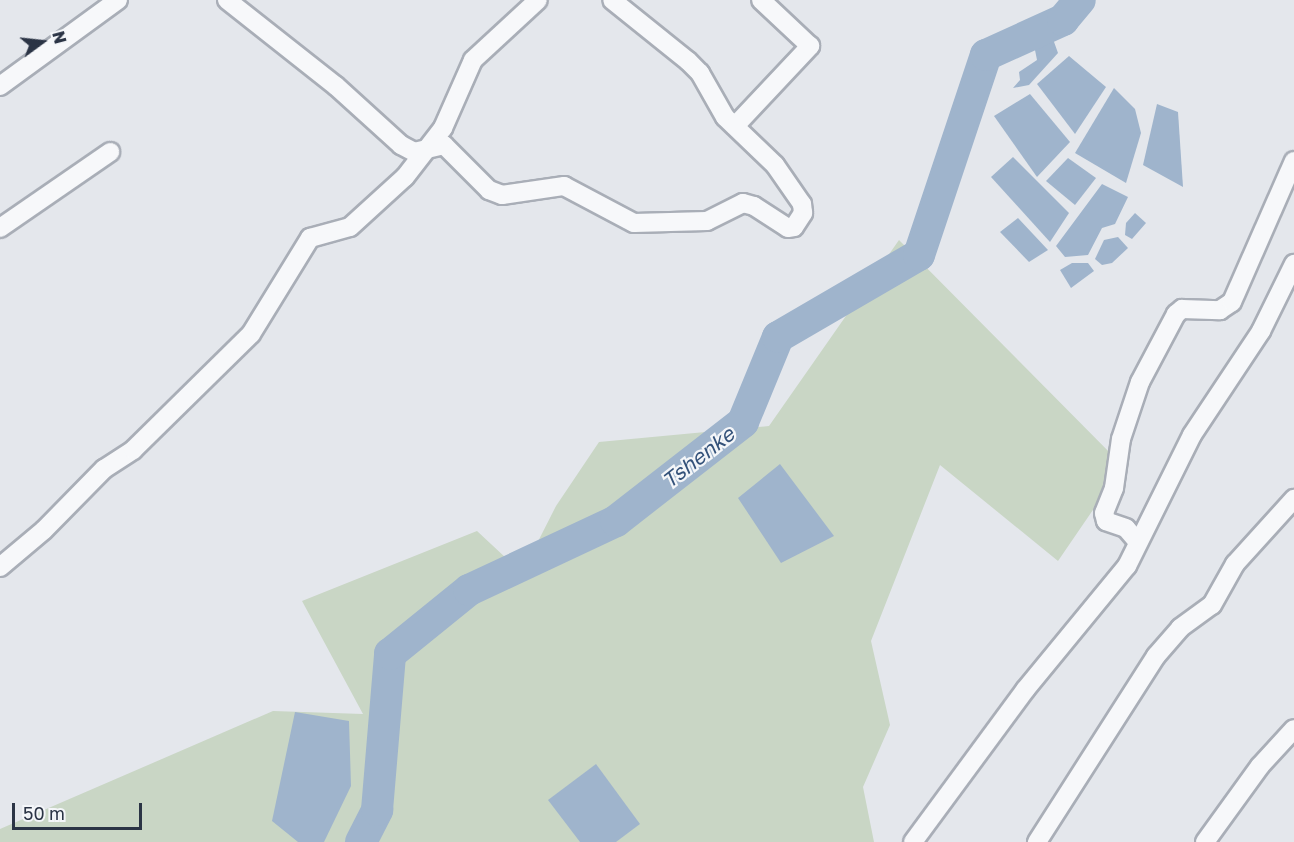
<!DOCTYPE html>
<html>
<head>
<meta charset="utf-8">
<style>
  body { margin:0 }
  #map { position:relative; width:1294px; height:842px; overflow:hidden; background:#e4e7ec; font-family:"Golos Text",sans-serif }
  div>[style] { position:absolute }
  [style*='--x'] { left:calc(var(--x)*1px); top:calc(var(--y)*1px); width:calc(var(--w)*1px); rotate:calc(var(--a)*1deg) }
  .green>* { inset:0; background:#c9d6c5 }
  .water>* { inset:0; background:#9fb4cc }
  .river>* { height:32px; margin:-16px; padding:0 16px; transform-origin:16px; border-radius:16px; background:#9fb4cc }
  .roads { filter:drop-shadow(2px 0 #a9aeb7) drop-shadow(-2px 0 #a9aeb7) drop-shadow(0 2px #a9aeb7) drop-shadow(0 -2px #a9aeb7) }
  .minor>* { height:18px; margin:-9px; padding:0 9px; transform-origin:9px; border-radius:9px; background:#f7f8fa }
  span { translate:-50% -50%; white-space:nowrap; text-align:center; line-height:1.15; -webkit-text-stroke:4.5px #f4f6f9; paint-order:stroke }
  .water-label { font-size:21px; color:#34527a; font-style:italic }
  .north { position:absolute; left:12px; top:12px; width:60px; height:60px; -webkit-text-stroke:4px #f4f6f9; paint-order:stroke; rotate:75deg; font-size:16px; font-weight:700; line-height:24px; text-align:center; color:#2b3445 }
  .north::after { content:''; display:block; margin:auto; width:21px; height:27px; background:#2b3445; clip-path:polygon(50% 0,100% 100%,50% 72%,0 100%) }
  .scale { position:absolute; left:12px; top:803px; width:130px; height:27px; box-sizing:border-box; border:3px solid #2b3445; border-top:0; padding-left:8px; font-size:18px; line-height:21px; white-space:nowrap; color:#2b3445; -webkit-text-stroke:4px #f4f6f9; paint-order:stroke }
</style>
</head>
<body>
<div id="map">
  <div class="green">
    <div style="clip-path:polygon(899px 240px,1123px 466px,1058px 561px,940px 465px,871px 641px,890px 725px,863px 787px,874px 842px,0 842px,0 829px,273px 711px,363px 714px,302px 601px,477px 531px,522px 573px,556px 506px,599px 442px,769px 426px)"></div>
  </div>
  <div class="water">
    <div style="clip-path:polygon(1053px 39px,1058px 53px,1029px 85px,1013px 88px,1020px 80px,1019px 72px,1037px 60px,1034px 45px)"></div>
    <div style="clip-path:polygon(1069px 56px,1106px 87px,1075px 134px,1037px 84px)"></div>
    <div style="clip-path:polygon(1114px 88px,1135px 109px,1141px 133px,1126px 183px,1075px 153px)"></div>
    <div style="clip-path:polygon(1030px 94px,1070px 142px,1037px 177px,994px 116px)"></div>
    <div style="clip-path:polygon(1157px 104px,1178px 112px,1183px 187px,1143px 165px)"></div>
    <div style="clip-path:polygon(1013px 157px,1069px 213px,1050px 242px,991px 177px)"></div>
    <div style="clip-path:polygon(1068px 158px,1096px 178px,1075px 205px,1046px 181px)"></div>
    <div style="clip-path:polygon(1102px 184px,1128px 197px,1115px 224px,1102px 228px,1088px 255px,1065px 257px,1056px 246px)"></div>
    <div style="clip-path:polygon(1135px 213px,1146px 223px,1132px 239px,1125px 235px,1126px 223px)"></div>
    <div style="clip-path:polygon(1018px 218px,1048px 250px,1029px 262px,1000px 232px)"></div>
    <div style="clip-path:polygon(1118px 237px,1128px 248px,1112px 263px,1102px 265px,1095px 259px,1104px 240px)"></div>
    <div style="clip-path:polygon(1072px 263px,1088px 263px,1094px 271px,1071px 288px,1060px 270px)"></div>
    <div style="clip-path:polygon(780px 464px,834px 536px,781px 563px,738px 498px)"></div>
    <div style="clip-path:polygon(295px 712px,349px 721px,351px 786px,324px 842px,298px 842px,272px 821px)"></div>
    <div style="clip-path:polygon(596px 764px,640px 824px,616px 842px,580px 842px,548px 800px)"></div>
  </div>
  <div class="river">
    <div style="--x:361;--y:842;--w:36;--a:-63"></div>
    <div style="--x:377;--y:810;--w:157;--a:-85.2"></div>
    <div style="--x:390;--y:654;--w:102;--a:-39"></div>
    <div style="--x:469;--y:590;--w:162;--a:-25.1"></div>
    <div style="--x:616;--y:521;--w:161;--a:-37.9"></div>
    <div style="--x:743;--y:422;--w:92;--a:-67.6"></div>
    <div style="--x:778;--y:337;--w:163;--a:-30.2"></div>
    <div style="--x:919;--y:255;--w:211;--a:-71.5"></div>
    <div style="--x:986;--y:55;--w:85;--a:-24.4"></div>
    <div style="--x:1063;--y:20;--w:26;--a:-50"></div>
  </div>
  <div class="roads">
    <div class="minor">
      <div style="--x:227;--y:0;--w:139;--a:38.3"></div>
      <div style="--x:336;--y:86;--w:88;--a:42.2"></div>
      <div style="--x:401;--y:145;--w:15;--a:28"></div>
      <div style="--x:414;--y:152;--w:31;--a:-13"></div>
      <div style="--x:444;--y:145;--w:64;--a:45"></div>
      <div style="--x:489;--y:190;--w:14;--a:21"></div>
      <div style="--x:502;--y:195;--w:63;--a:-8.3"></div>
      <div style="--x:564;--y:186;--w:79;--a:27.9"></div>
      <div style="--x:634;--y:223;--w:73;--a:-1.6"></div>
      <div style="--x:707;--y:221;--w:40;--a:-26.6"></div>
      <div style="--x:743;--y:203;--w:11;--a:15"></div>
      <div style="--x:754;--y:206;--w:40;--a:32.9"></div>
      <div style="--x:788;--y:228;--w:6;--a:-9"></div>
      <div style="--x:794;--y:227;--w:17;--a:-57"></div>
      <div style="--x:803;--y:213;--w:9;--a:-96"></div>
      <div style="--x:802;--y:204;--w:47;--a:-124.7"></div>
      <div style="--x:775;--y:165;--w:69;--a:-136.2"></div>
      <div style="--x:725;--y:117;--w:51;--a:-119.6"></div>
      <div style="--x:700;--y:73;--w:17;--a:-135"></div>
      <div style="--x:688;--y:61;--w:97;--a:-141.2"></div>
      <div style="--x:0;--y:86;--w:146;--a:-36.1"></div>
      <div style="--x:735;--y:126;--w:110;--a:-46.8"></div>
      <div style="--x:810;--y:46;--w:67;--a:-136.8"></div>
      <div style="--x:0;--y:228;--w:134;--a:-34.6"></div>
      <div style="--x:1138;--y:542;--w:18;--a:-131"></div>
      <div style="--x:1126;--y:528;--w:21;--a:-161"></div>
      <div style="--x:1106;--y:521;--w:8;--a:-104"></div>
      <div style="--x:1104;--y:513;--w:27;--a:-68"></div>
      <div style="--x:1114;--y:488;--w:49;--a:-81.9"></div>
      <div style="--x:1121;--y:439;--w:60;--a:-71.6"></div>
      <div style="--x:1140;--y:382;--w:77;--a:-62.1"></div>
      <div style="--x:1176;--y:314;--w:8;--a:-40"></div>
      <div style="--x:1182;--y:309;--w:38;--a:2"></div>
      <div style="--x:1220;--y:310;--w:14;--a:-34"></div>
      <div style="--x:1232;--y:302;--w:154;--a:-66.3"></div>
      <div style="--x:0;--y:567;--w:57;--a:-40.1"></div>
      <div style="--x:44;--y:530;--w:86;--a:-45.5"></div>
      <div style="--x:104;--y:469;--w:35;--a:-33"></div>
      <div style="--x:133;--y:450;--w:165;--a:-44.5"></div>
      <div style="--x:251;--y:334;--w:113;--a:-58.4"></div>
      <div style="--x:310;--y:238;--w:41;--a:-15.4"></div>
      <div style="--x:350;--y:227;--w:74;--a:-42.3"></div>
      <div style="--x:405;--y:177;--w:62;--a:-52.2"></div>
      <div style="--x:443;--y:128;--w:74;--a:-66.2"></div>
      <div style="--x:473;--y:60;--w:88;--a:-42.7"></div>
      <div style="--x:913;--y:842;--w:189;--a:-53.6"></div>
      <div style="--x:1025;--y:690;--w:161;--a:-50.6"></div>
      <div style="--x:1127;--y:566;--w:146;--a:-63.6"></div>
      <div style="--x:1192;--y:435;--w:125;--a:-56.4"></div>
      <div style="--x:1261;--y:331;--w:75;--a:-63.8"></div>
      <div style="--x:1037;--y:842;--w:221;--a:-57.4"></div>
      <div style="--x:1156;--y:656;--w:37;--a:-49"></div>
      <div style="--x:1180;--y:628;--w:39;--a:-36"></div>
      <div style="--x:1212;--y:605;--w:47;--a:-60.7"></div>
      <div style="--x:1235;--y:564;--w:88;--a:-47.8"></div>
      <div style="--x:1205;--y:842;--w:94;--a:-54.1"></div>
      <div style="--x:1260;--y:766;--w:50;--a:-47.4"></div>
    </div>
  </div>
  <div class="water-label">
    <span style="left:698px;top:457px;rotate:-38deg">Tshenke</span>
  </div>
  <div class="north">N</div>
  <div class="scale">50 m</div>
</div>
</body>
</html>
